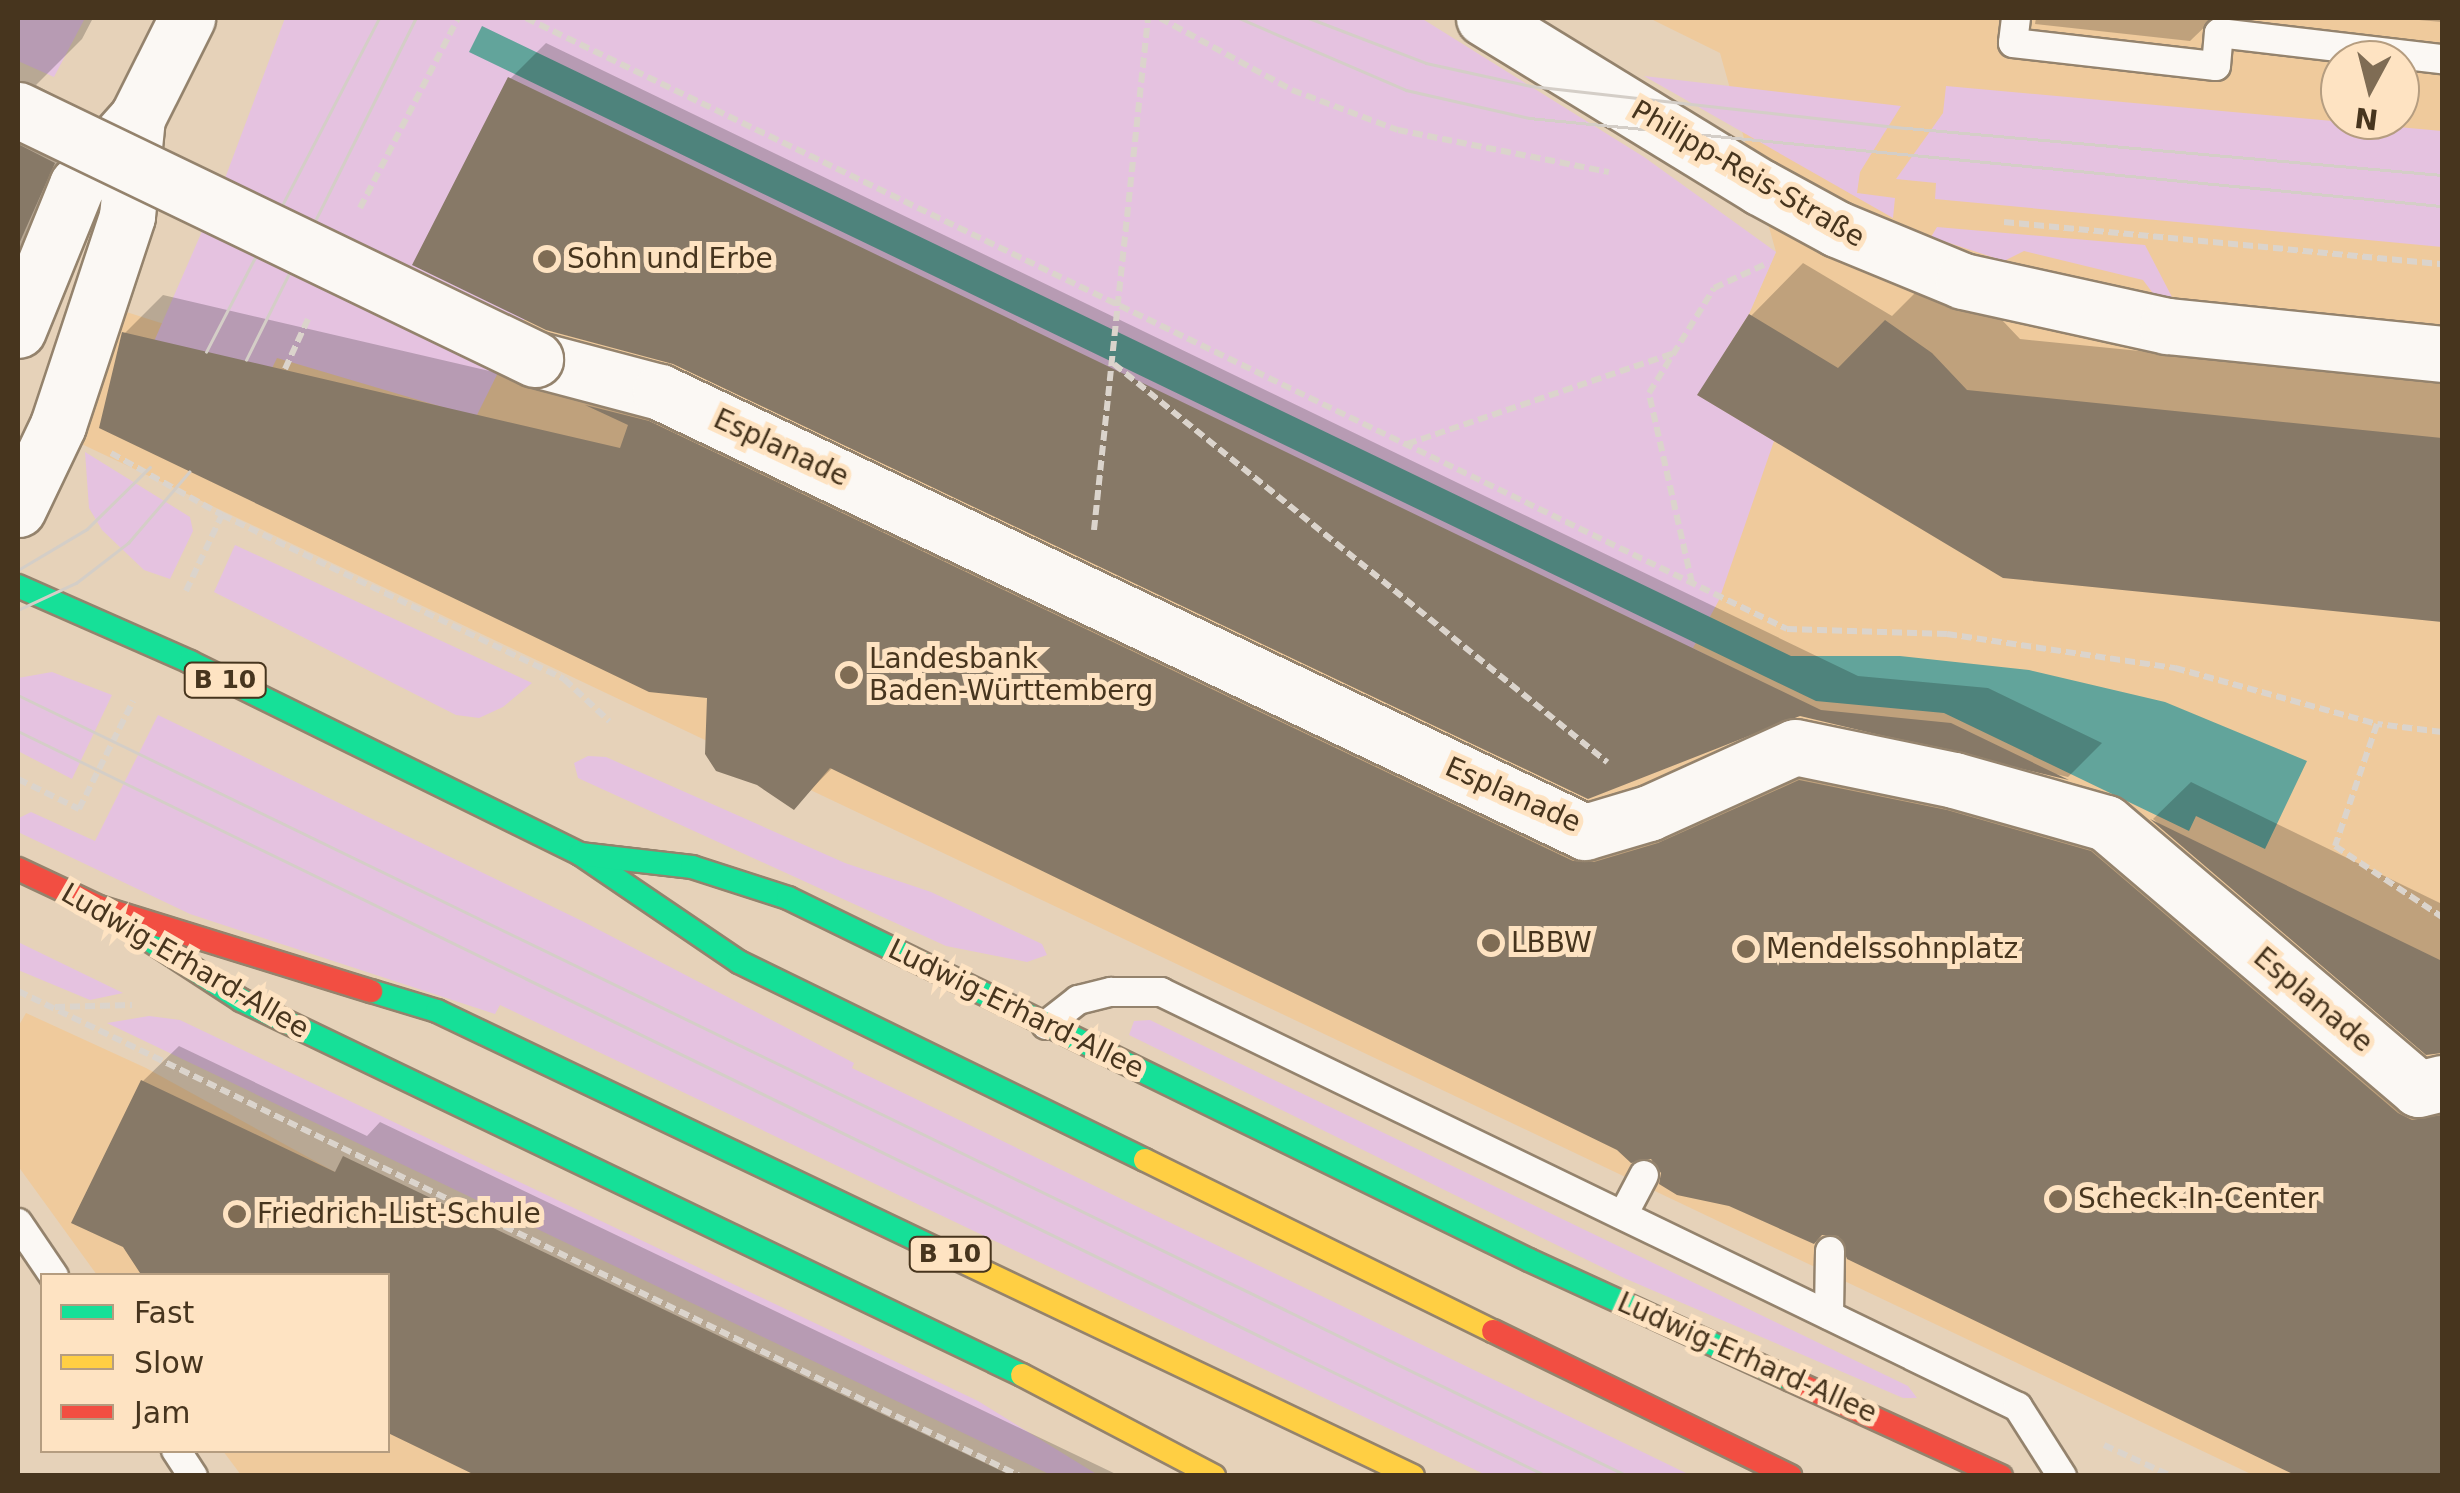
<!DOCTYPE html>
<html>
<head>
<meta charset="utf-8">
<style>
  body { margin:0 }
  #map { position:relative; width:2460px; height:1493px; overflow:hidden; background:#e6d2b9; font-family:"DejaVu Sans",sans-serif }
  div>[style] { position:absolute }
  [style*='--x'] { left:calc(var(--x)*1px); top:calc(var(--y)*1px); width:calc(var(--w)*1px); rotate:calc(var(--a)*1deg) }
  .built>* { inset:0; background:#efca9c }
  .green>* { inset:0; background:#e5c2e0 }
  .water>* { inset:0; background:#62a49b }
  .shadow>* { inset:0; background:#0003 }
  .building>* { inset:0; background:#877967 }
  .path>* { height:6px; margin-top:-3px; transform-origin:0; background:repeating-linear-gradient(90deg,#dbd4cc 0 10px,transparent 0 15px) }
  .roads { filter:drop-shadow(2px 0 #94836d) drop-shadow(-2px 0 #94836d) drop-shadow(0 2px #94836d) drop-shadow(0 -2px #94836d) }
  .lane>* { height:28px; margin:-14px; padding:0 14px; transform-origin:14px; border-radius:14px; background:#fbf8f4 }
  .street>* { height:55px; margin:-27.5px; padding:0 27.5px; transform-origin:27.5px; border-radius:27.5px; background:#fbf8f4 }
  .fast>* { height:22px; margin:-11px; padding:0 11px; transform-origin:11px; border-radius:11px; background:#16e098 }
  .slow>* { height:22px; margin:-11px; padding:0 11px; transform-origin:11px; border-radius:11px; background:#ffcf43 }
  .jam>* { height:22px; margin:-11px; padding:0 11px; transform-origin:11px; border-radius:11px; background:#f24e42 }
  .tram>* { height:2.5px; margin:-1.25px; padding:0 1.25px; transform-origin:1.25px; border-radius:1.25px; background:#d4cec7 }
  .bridges { filter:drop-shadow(2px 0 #94836d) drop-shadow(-2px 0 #94836d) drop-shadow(0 2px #94836d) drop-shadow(0 -2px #94836d) }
  .street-bridge>* { height:55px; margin:-27.5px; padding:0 27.5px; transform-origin:27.5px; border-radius:27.5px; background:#fbf8f4 }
  .dots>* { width:28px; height:28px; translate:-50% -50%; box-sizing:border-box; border:5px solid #fee3c2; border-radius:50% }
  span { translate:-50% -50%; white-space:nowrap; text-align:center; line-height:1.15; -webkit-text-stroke:10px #fee3c2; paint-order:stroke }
  .shield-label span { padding:2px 8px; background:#fee3c2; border:2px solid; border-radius:8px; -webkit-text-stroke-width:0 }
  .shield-label { font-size:25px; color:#47351e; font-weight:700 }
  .street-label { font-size:28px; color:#47351e }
  .poi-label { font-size:28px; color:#47351e }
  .left { translate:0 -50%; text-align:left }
  .frame { position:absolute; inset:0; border:20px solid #47351e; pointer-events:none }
  .legend { position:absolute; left:40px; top:1273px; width:350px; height:180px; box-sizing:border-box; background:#fee3c2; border:2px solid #b59d80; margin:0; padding:12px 18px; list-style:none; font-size:30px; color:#47351e }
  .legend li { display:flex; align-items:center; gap:20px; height:50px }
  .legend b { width:50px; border:2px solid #b59d80 }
  .north { position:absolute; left:2320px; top:40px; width:100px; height:100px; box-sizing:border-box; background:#fee3c2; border:2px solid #b59d80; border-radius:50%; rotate:187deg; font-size:28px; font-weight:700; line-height:40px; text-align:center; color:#47351e }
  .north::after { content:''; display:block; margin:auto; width:35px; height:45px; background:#7f6c54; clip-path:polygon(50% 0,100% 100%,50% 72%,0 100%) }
</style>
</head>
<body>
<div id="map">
  <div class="built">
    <div style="clip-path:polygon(evenodd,1649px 18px,2442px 18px,2442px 1475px,2253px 1475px,69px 438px,117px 309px,164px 324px,532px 304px,1697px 395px,1749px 314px,1776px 252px,1720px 53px,1649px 18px,2340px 60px,2400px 60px,2400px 120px,2340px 120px,2340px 60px)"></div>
    <div style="clip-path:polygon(26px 1013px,146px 1068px,335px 1172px,974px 1475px,241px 1475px,223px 1451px,388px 1450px,388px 1276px,97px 1275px,18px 1166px,18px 1027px)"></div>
  </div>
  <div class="green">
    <div style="clip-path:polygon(18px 18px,85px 18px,54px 77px,18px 61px)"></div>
    <div style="clip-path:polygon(285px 18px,1421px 18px,1644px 157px,1776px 252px,1749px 314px,1698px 395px,1774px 441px,1719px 600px,1693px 648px,1811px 710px,1106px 532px,532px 304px,476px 417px,277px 358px,224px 465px,121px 417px,224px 181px)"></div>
    <div style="clip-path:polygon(1644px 76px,1901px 106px,1860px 172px,1857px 193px,1895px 198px,1893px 218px)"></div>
    <div style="clip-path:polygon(1946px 86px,2442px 131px,2442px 247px,1935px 199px,1936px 183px,1896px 179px,1943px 113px)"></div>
    <div style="clip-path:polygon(1937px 227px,2145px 245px,2172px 297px,2155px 296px,2143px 280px,2024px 251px,2004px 261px,1931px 237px)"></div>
    <div style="clip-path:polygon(85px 452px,190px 517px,193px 531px,170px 579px,144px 570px,102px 530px,89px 508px)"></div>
    <div style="clip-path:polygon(235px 545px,532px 683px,503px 707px,479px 718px,456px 715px,214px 592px)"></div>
    <div style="clip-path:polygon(52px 672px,112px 695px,72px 779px,18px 751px,18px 678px)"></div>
    <div style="clip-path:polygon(158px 715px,582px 921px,854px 1063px,852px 1068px,1690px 1475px,1486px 1475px,500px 1005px,495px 1014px,190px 914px,18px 832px,19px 818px,31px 812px,95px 841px)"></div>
    <div style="clip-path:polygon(588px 756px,606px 757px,845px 863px,931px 892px,1042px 944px,1047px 955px,1027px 962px,946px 946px,578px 778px,574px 763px)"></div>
    <div style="clip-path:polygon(18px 942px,123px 993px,90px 1000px,18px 970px)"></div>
    <div style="clip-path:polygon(149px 1016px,180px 1020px,978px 1401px,1098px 1475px,1051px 1475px,107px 1023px)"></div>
    <div style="clip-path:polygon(1150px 1020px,1908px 1386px,1917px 1398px,1903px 1398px,1624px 1278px,1129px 1035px,1134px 1021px)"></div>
  </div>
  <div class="water">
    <div style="clip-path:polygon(482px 26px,1791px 656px,1900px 656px,2029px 670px,2165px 702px,2307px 761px,2265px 849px,2196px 816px,2189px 831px,1944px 713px,1816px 701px,469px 52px)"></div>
  </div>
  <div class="shadow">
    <div style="clip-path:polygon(18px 18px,93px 18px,82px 39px,36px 85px,97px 118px,18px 289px)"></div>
    <div style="clip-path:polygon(2036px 18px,2214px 18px,2190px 41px,2035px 24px)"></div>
    <div style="clip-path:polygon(2396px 18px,2442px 18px,2442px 22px)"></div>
    <div style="clip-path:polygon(546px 43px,1858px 676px,1988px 688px,2102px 743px,2068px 777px,1800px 714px,510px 79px)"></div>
    <div style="clip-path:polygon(1803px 263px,1892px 316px,1939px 269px,1984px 301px,2020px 339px,2442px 381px,2442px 619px,2004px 575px,1751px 316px)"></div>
    <div style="clip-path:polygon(163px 295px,597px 396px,626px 367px,1611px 822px,1839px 742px,1986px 772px,2442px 1074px,2442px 1476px,2303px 1476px,1840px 1233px,1664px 1173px,1652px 1156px,1619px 1147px,833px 767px,794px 807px,710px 696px,124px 334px)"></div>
    <div style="clip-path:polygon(2191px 782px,2442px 904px,2442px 1051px,2427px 1052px,2153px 819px)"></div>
    <div style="clip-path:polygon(179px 1046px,367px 1136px,380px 1122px,1120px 1476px,482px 1476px,388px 1430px,388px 1276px,125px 1245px,75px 1222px,143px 1081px)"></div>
  </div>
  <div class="building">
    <div style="clip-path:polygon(508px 77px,1821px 710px,1951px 723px,2069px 780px,1800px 716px,1588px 799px,673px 364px,546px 330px,412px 265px)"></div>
    <div style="clip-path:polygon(18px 144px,55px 163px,18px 246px)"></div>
    <div style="clip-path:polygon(1749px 314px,1838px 368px,1885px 320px,1932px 353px,1967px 390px,2442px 438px,2442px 622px,2003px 578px,1697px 395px)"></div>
    <div style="clip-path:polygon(122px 332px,620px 448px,628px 425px,585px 405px,649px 421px,1573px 861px,1594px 862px,1658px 843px,1799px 780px,1947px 810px,2091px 851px,2398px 1113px,2412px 1120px,2442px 1115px,2442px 1476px,2297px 1476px,1847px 1259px,1838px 1236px,1822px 1235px,1814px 1244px,1729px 1206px,1677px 1195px,1659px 1184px,1661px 1173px,1651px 1159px,1631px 1163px,1617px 1150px,830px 768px,794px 810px,757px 785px,716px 771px,705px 754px,707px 698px,649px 692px,99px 428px)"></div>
    <div style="clip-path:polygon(2150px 819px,2442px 961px,2442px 1053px,2426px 1055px)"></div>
    <div style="clip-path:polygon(141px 1080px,335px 1172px,343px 1156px,1012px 1476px,477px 1476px,388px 1433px,388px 1276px,142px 1276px,123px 1247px,71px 1223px)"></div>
  </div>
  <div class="path">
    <div style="--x:526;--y:18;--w:1401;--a:25.85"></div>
    <div style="--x:1787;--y:629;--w:160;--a:1.8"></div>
    <div style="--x:1947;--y:634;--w:231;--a:8.5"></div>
    <div style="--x:2175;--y:668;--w:210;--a:15.5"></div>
    <div style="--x:1160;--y:18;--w:150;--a:28.6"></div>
    <div style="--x:1292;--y:90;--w:113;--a:20.7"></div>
    <div style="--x:1398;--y:130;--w:215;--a:11.3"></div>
    <div style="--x:360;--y:208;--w:214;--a:-62.7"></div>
    <div style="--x:2004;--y:222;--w:440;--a:5.5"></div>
    <div style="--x:1114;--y:364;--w:634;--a:38.91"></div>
    <div style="--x:285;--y:369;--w:55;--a:-65.3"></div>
    <div style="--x:1407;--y:444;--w:282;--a:-18.8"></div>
    <div style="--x:111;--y:453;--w:127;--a:29.2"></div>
    <div style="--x:222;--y:515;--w:379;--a:25.6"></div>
    <div style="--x:564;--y:679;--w:62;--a:43"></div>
    <div style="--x:1094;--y:530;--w:515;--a:-83.98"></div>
    <div style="--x:1692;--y:583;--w:195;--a:-102.8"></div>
    <div style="--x:1649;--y:393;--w:123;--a:-58.2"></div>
    <div style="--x:1714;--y:288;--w:60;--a:-24.8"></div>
    <div style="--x:186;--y:591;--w:84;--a:-64.7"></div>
    <div style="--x:2442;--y:732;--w:65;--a:-173"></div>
    <div style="--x:2377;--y:724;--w:129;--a:109"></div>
    <div style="--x:2335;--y:846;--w:128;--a:33.6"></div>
    <div style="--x:18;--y:779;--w:68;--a:26.2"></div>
    <div style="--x:79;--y:809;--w:121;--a:-63.4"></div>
    <div style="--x:18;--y:991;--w:1113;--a:25.83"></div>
    <div style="--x:55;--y:1007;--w:77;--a:-1.5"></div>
    <div style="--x:2104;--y:1445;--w:74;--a:24.8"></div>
  </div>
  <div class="roads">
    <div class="lane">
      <div style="--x:2016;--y:18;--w:25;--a:97"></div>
      <div style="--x:2013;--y:43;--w:204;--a:6.5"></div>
      <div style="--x:2216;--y:66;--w:33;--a:-85"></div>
      <div style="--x:2219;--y:33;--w:225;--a:6.7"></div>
      <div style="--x:1046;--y:1025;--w:41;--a:-38"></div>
      <div style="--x:1078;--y:1000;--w:34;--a:-14"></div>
      <div style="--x:1111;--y:992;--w:50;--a:0"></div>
      <div style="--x:1161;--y:992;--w:952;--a:25.84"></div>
      <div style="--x:2018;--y:1407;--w:82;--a:57.5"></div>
      <div style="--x:1623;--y:1215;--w:45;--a:-62.3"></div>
      <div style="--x:18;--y:1223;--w:64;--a:55.8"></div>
      <div style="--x:1829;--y:1315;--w:64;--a:-89.1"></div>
      <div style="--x:176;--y:1450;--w:31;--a:57"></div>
    </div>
    <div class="street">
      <div style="--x:1484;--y:18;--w:324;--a:31.5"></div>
      <div style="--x:1760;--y:187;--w:88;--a:28.6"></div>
      <div style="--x:1837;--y:229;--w:136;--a:22.4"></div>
      <div style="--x:1963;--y:281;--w:209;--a:12.4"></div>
      <div style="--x:2167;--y:326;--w:276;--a:5.8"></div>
      <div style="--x:18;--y:330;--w:157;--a:-67.9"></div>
      <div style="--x:77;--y:185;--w:90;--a:-48.2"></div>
      <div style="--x:137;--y:118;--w:112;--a:-63.4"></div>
      <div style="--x:535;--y:359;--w:129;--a:14.8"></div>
      <div style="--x:660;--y:392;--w:1024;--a:25.44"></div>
      <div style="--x:1585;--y:832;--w:67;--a:-16.5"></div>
      <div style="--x:1649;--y:813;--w:160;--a:-24.3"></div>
      <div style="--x:1795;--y:747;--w:162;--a:11.7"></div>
      <div style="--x:1954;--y:780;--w:158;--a:15.8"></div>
      <div style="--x:2106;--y:823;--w:410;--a:40.4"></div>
      <div style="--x:2418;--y:1089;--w:25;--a:-14"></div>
      <div style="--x:18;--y:509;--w:93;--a:-64.5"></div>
      <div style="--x:58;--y:425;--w:220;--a:-71.7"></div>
      <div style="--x:127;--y:216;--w:99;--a:-84.2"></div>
    </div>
    <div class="fast">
      <div style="--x:18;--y:586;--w:188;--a:23.8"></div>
      <div style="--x:190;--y:662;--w:435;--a:26.2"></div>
      <div style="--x:580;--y:854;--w:192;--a:34.2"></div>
      <div style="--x:739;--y:962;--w:452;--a:26"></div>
      <div style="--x:580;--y:854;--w:113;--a:6.6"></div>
      <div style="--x:692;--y:867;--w:101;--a:17.9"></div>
      <div style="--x:788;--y:898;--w:825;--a:26.04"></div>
      <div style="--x:1529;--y:1260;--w:288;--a:24.6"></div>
      <div style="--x:120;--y:921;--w:145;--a:33.1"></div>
      <div style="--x:241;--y:1000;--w:866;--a:25.65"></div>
      <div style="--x:371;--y:991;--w:69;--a:16.9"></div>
      <div style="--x:437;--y:1011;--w:567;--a:25.48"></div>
    </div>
    <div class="slow">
      <div style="--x:1145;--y:1160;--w:388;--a:26.2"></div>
      <div style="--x:949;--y:1255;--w:514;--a:25.47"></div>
      <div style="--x:1022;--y:1375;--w:217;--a:27.7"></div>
    </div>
    <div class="jam">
      <div style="--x:18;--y:869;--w:89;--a:25.1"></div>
      <div style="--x:99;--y:907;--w:285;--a:17.2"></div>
      <div style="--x:1493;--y:1331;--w:331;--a:26"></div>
      <div style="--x:1791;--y:1380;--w:231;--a:24.6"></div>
    </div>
  </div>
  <div class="tram">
    <div style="--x:1239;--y:18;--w:182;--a:23.3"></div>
    <div style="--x:1406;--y:90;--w:126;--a:12.8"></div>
    <div style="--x:1529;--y:118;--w:917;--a:5.51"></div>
    <div style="--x:1309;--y:18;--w:125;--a:21"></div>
    <div style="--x:1426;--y:63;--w:107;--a:12.4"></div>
    <div style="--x:1531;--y:86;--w:378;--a:6.4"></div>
    <div style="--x:1907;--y:128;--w:537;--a:5.02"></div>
    <div style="--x:206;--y:352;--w:376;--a:-62.6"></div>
    <div style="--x:246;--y:360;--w:382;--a:-63.6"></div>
    <div style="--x:18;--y:570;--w:80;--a:-30.7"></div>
    <div style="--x:87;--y:529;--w:88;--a:-44.5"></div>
    <div style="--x:18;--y:610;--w:64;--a:-25"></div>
    <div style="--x:76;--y:583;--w:66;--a:-37.6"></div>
    <div style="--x:128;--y:543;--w:94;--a:-49.3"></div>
    <div style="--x:18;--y:695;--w:1789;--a:25.88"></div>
    <div style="--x:18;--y:731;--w:1701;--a:25.98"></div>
  </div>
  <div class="bridges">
    <div class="street-bridge">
      <div style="--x:18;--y:110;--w:574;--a:25.72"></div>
    </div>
  </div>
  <div class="dots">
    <div style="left:547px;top:259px;background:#7f6c54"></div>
    <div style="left:849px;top:675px;background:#7f6c54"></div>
    <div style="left:1491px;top:943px;background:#7f6c54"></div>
    <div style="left:1746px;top:949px;background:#7f6c54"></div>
    <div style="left:2058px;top:1199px;background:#7f6c54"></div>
    <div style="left:237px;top:1214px;background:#7f6c54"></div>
  </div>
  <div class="shield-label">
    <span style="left:225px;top:680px">B 10</span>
    <span style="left:950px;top:1254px">B 10</span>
  </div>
  <div class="street-label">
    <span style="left:1748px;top:174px;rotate:30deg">Philipp-Reis-Straße</span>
    <span style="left:781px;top:448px;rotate:25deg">Esplanade</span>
    <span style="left:1513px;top:795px;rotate:24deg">Esplanade</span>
    <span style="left:185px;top:961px;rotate:30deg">Ludwig-Erhard-Allee</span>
    <span style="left:2313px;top:1000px;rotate:40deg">Esplanade</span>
    <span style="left:1016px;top:1009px;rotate:26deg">Ludwig-Erhard-Allee</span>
    <span style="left:1747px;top:1358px;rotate:24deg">Ludwig-Erhard-Allee</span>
  </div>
  <div class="poi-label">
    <span class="left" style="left:567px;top:259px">Sohn und Erbe</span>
    <span class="left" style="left:869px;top:675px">Landesbank<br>Baden-Württemberg</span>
    <span class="left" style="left:1511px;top:943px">LBBW</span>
    <span class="left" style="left:1766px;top:949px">Mendelssohnplatz</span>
    <span class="left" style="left:2078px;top:1199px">Scheck-In-Center</span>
    <span class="left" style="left:257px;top:1214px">Friedrich-List-Schule</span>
  </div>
  <div class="frame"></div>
  <ul class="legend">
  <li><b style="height:12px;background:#16e098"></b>Fast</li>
  <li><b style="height:12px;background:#ffcf43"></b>Slow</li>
  <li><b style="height:12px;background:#f24e42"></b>Jam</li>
  </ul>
  <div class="north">N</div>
</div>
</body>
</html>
